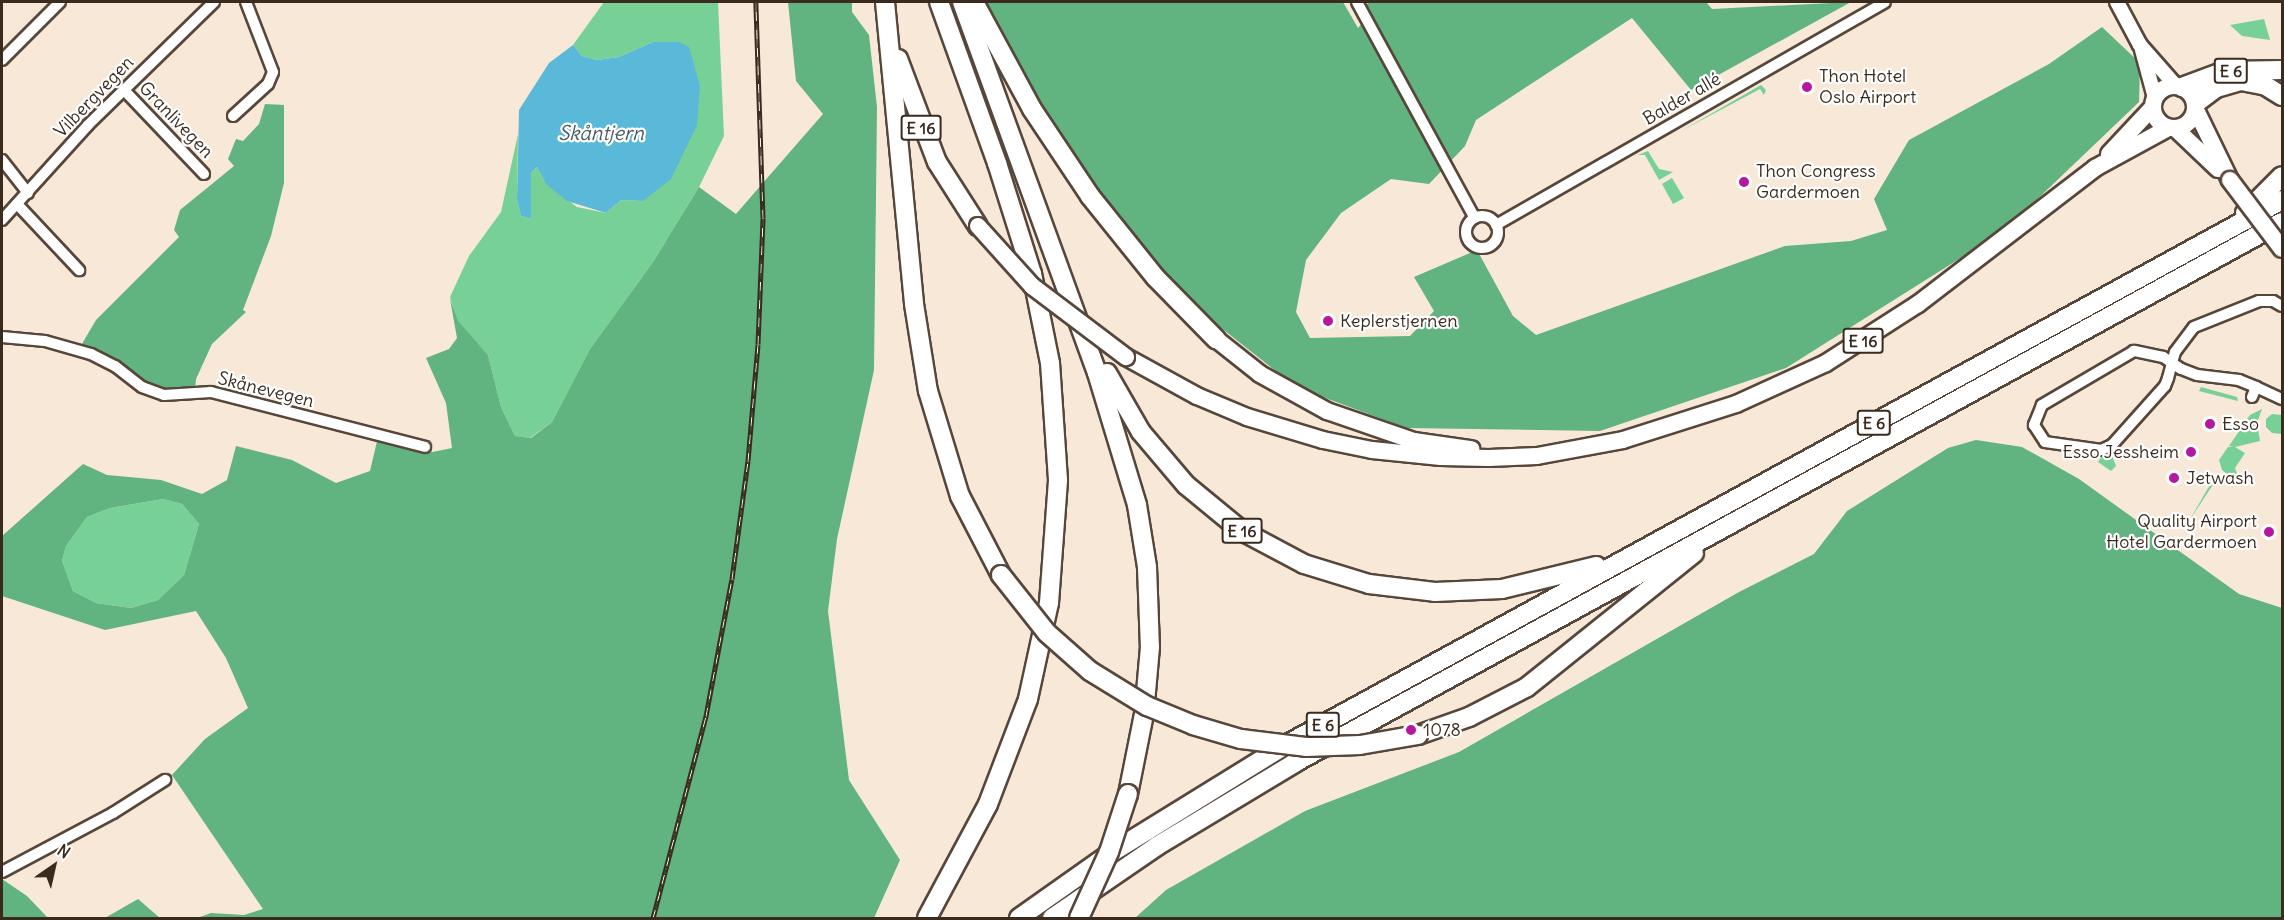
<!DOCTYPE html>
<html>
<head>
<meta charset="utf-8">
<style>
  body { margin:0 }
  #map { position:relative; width:2284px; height:920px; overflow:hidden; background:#f8e8d7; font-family:Delius,sans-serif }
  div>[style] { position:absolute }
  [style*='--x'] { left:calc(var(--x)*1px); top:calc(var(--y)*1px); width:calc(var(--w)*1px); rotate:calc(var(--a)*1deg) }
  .green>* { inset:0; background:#77d197 }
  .forest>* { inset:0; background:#61b380 }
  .water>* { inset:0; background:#5ab8d8 }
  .roads { filter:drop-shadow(2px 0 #57463a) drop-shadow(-2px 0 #57463a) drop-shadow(0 2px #57463a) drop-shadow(0 -2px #57463a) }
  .minor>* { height:10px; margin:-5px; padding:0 5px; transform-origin:5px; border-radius:5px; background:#fff }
  .minor>.ring { margin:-5px; padding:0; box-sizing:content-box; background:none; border:10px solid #fff; border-radius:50% }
  .secondary>* { height:14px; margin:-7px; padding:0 7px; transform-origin:7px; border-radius:7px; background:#fff }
  .trunk>* { height:16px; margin:-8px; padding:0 8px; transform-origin:8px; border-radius:8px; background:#fff }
  .trunk>.ring { margin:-8px; padding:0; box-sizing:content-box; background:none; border:16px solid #fff; border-radius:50% }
  .motorway>* { height:18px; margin:-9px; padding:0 9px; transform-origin:9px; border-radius:9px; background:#fff }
  .rail>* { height:5px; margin-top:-2.5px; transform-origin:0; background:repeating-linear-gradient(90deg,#fff 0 9px,#3b2a1e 0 18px); box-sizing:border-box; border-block:2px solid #3b2a1e }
  .bridges { filter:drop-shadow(2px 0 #57463a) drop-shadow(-2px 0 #57463a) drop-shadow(0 2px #57463a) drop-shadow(0 -2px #57463a) }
  .trunk-bridge>* { height:16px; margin:-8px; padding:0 8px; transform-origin:8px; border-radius:8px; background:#fff }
  .motorway-bridge>* { height:18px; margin:-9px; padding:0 9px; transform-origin:9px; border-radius:9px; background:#fff }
  .dots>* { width:16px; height:16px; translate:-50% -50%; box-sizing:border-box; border:3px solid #fff; border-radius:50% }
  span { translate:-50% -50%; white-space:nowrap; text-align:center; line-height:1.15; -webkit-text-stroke:4.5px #fff; paint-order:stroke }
  .shield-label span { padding:2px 4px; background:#fff; border:2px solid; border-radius:4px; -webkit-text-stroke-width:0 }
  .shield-label { font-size:16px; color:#3b2a1e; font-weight:700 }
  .poi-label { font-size:18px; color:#3b2a1e }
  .left { translate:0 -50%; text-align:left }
  .right { translate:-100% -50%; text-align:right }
  .street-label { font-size:18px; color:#3b2a1e }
  .water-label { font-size:20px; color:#465c5f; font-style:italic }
  .frame { position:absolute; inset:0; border:3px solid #3b2a1e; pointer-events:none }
  .north { position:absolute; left:24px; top:836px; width:60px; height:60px; -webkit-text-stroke:4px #fff; paint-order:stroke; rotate:34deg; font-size:16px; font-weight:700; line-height:24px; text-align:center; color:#3b2a1e }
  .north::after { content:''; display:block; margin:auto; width:21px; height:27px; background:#3b2a1e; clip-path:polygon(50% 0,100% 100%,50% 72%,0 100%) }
</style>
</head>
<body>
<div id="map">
  <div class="green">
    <div style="clip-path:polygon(604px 2px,718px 2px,724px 136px,699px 187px,653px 262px,590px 349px,552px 422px,530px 438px,515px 436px,501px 407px,488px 355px,457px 321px,450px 297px,469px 256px,501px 212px,518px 134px,517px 200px,521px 216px,531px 219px,531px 173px,537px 167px,548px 185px,577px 207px,606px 213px,621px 200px,643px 201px,653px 42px,619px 57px,597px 60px,582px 56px,573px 45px)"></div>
    <div style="clip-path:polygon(2264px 19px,2270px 40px,2242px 36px,2230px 25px)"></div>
    <div style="clip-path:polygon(1761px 85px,1766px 90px,1764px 95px,1760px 89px,1681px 131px)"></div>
    <div style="clip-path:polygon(1648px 151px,1659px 169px,1673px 172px,1659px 180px,1645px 155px,1638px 155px)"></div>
    <div style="clip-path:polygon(1672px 178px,1684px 198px,1673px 204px,1662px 184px)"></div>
    <div style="clip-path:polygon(2201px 387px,2237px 397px,2238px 401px,2199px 391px)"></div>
    <div style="clip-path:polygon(2262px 409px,2257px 423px,2260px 441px,2235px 447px,2245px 453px,2235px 468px,2238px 476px,2232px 478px,2222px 470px,2219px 460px,2228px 447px,2233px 447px,2229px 446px,2250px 415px)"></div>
    <div style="clip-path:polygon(2272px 414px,2282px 415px,2282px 434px,2272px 433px,2266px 427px,2266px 419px)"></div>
    <div style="clip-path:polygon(2108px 446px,2116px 466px,2111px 471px,2098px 462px)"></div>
    <div style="clip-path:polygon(2212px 473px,2216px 480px,2189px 521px,2211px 483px,2207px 479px)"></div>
    <div style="clip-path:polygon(163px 499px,182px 504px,199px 524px,184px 575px,158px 600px,131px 608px,96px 603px,73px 591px,62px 561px,66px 546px,87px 517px,110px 508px)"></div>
  </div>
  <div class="forest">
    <div style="clip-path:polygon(evenodd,788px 2px,852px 2px,852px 12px,869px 35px,877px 107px,874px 370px,837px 539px,828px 611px,849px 780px,900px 860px,874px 918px,197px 918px,211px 913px,244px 915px,263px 909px,172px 775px,205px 739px,248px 708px,226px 658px,196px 611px,105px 630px,2px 596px,2px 536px,83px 464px,107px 475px,161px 480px,202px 494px,227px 480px,236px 446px,292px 460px,336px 483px,370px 471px,378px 437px,423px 454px,452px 448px,446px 403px,426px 358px,449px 349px,457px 338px,450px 299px,458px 321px,488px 355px,501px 407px,515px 436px,531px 438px,552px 422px,590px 349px,653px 262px,699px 187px,736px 214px,823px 114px,796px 81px,788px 2px,163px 499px,182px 504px,199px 524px,184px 575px,158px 600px,131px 608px,96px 603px,73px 591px,62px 561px,66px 546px,87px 517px,110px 508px,163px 499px)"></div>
    <div style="clip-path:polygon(978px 2px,1343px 2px,1358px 28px,1371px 13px,1365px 6px,1369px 2px,1706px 2px,1712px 9px,1851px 2px,1691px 90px,1632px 18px,1476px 120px,1465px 146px,1429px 184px,1391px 179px,1341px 213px,1306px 260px,1296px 312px,1310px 338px,1410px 336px,1434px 311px,1414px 277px,1477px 250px,1513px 316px,1536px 335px,1785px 246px,1851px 241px,1887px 230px,1874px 199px,1909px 140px,2049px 64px,2102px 27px,2140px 63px,2139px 102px,2005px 230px,1786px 368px,1600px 431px,1406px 428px,1296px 387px,1177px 293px,1064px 153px)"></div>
    <div style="clip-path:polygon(265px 104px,284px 105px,284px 183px,271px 236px,243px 310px,246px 312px,212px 344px,196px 379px,195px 392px,150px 392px,79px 349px,96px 320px,179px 237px,174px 230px,180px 210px,234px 166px,228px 159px,236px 139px,243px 141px,259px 124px)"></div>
    <div style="clip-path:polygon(1976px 440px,2022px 447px,2079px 479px,2239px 594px,2282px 608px,2282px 918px,1135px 918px,1166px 890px,1305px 811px,1459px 752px,1739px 592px,1814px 554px,1847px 511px,1948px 448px)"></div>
    <div style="clip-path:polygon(2px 879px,27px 896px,48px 918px,2px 918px)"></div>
    <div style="clip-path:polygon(138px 899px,160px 918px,105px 918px)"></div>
  </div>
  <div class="water">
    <div style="clip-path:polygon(653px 42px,679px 42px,689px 47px,700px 86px,697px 125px,671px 179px,643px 201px,621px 200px,606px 213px,567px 201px,547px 185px,537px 167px,531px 173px,531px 219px,521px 216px,517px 200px,519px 110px,549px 63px,573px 45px,582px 56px,597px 60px,619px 57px)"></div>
  </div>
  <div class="roads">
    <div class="minor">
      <div style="--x:1357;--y:2;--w:246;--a:61.4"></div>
      <div style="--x:2;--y:60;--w:82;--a:-45"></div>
      <div style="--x:124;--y:90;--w:116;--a:46.4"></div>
      <div style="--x:233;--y:116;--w:47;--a:-42.4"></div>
      <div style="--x:268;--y:84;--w:13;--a:-67"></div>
      <div style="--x:273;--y:72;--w:75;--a:-111.1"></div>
      <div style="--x:2;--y:160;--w:42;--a:51.8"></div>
      <div style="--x:17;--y:204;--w:91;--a:46.8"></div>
      <div class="ring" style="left:1466px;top:216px;width:22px;height:22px"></div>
      <div style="--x:2;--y:220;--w:128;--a:-47.8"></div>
      <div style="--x:88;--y:125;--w:176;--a:-44.3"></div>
      <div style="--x:1496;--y:225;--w:448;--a:-29.8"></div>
      <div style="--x:2;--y:337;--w:43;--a:5.3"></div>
      <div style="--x:45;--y:341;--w:48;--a:15.8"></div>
      <div style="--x:91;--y:354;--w:27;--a:27"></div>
      <div style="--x:115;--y:366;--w:34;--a:38"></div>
      <div style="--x:142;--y:387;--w:23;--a:20"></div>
      <div style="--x:164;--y:395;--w:47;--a:-3.7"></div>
      <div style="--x:211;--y:392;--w:221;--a:14.4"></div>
      <div style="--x:2256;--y:387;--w:18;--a:-158"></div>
      <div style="--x:2239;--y:380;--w:42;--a:-173.2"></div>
      <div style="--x:2197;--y:375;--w:17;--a:-159"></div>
      <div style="--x:2181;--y:369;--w:22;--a:-146"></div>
      <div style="--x:2163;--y:357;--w:30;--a:-168"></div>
      <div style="--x:2134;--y:351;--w:107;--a:149.6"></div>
      <div style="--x:2042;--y:405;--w:22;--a:112"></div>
      <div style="--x:2034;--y:425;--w:20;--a:57"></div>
      <div style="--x:2045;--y:442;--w:57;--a:8.1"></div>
      <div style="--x:2101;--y:450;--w:12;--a:-24"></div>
      <div style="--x:2112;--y:445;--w:79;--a:-48.1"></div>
      <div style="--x:2165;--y:386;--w:9;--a:-69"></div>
      <div style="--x:2168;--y:378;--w:16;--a:-75"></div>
      <div style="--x:2172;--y:363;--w:11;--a:-75"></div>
      <div style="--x:2175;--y:352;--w:31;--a:-53"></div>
      <div style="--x:2194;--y:327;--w:70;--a:-21.8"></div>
      <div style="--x:2259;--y:301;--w:14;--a:0"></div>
      <div style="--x:2273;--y:301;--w:10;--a:29"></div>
      <div style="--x:2252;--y:397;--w:11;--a:-68"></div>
      <div style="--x:2256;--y:387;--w:29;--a:25"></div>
      <div style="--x:2;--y:872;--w:126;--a:-28"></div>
      <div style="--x:113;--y:813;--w:62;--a:-32.4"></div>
    </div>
    <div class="secondary">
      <div style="--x:2117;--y:2;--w:49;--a:61.9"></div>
      <div style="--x:2140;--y:45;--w:55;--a:48.7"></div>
      <div style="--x:2142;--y:50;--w:50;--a:74.8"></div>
    </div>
    <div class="trunk">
      <div class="ring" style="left:2153px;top:86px;width:26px;height:26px"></div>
      <div style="--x:2196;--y:110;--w:78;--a:64.1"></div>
      <div style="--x:2176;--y:129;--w:58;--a:43.6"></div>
      <div style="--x:2109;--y:154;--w:64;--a:-46.9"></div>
      <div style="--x:1216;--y:339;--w:56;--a:38.5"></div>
      <div style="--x:1260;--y:374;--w:77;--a:28.9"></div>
      <div style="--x:1327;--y:411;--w:92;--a:19"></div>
      <div style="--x:1414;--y:441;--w:58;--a:8"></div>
      <div style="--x:1126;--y:357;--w:81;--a:28.8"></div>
      <div style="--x:1197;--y:396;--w:54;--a:22.8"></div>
      <div style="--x:1247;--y:417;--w:79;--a:16.8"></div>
      <div style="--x:1323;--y:440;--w:50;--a:11.5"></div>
      <div style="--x:1372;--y:450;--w:69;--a:5.8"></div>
      <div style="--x:1441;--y:457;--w:48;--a:1.2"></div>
      <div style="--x:1489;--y:458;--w:48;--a:-2.4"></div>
      <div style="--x:1537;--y:456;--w:87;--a:-10.5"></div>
      <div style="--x:1623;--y:440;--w:119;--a:-17.7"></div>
      <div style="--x:1736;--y:404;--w:99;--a:-24.5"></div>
      <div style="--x:1826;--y:363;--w:109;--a:-32.7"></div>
      <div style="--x:1918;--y:304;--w:223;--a:-37.5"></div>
      <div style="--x:2095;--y:168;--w:83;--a:-28.7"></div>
    </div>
    <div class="motorway">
      <div style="--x:885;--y:2;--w:303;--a:84.5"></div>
      <div style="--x:914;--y:304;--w:88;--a:80.9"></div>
      <div style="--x:928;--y:391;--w:110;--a:73.1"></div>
      <div style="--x:960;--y:496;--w:89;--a:62.6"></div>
      <div style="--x:962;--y:2;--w:395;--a:70"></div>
      <div style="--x:1097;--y:373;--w:138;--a:73.1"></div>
      <div style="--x:1137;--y:505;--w:63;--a:80.8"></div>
      <div style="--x:1147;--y:567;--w:80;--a:87.9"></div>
      <div style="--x:1150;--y:647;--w:67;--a:95.1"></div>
      <div style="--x:1144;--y:714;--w:82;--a:101.3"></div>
      <div style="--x:974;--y:2;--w:122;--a:61.5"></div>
      <div style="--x:1032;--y:109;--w:105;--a:56.3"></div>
      <div style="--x:1090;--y:196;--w:105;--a:51.2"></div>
      <div style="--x:1156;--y:278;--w:86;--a:45.5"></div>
      <div style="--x:898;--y:59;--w:110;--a:69.3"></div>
      <div style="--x:937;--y:162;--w:76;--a:57.4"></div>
      <div style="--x:2182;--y:87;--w:46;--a:-20.4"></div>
      <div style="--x:2225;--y:71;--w:57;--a:-1"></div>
      <div style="--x:2196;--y:103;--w:25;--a:-37"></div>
      <div style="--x:2216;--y:88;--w:26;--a:-16"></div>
      <div style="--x:2241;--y:81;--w:25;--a:11"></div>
      <div style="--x:2266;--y:86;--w:19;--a:32"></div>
      <div style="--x:2245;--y:213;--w:52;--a:-45"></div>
      <div style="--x:1107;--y:373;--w:68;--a:60"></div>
      <div style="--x:1141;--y:432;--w:70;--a:49.7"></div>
      <div style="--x:1186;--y:485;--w:72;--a:39.4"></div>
      <div style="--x:1242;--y:531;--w:70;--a:28"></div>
      <div style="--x:1304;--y:564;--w:68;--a:17.1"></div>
      <div style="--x:1369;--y:584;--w:66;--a:6.9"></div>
      <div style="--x:1435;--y:592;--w:67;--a:-2.6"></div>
      <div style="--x:1502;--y:589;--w:97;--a:-13.7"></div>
      <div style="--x:1418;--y:735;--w:54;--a:-19.4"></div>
      <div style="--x:1469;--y:717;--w:65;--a:-27.3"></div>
      <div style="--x:1527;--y:687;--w:214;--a:-38.7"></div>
      <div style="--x:927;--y:918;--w:129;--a:-61.8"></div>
      <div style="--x:988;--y:804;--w:112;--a:-69.1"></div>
      <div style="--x:1028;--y:699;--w:98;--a:-77.7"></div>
      <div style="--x:1049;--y:603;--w:123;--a:-85.8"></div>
      <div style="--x:1058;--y:480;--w:117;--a:-93.9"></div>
      <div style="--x:1050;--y:363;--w:91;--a:-101.4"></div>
      <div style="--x:1032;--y:274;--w:116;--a:-107.5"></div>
      <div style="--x:997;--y:163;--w:171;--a:-109.8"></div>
      <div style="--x:1019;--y:918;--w:116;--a:-35.2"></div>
      <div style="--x:1114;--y:851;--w:200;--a:-31.7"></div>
      <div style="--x:1284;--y:746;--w:1138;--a:-28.68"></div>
      <div style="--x:1052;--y:918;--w:127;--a:-34.4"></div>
      <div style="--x:1157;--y:846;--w:162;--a:-31.1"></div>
      <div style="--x:1296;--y:762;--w:1124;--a:-28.71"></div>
    </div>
  </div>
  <div class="rail">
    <div style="--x:653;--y:918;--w:209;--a:-75.3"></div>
    <div style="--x:706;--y:716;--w:139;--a:-79.3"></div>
    <div style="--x:732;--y:579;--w:119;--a:-82.3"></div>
    <div style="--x:748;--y:461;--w:117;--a:-85.1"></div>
    <div style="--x:758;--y:344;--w:126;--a:-87.7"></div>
    <div style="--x:763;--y:218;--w:216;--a:-91.9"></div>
  </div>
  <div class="bridges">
    <div class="trunk-bridge">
      <div style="--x:2230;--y:180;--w:86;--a:53"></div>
      <div style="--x:978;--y:226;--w:81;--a:48"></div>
      <div style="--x:1032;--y:286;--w:118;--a:37.1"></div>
    </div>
    <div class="motorway-bridge">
      <div style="--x:1001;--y:575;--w:74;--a:51.6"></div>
      <div style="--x:1047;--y:633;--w:57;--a:41.5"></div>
      <div style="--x:1090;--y:671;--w:67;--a:31.6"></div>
      <div style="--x:1147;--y:706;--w:50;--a:22.4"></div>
      <div style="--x:1193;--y:725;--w:50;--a:16.3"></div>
      <div style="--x:1241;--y:739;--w:65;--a:7"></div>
      <div style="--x:1306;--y:747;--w:54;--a:-2.1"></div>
      <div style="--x:1360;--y:745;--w:59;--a:-9.8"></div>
      <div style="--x:1079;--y:918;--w:72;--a:-65.6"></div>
      <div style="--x:1109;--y:852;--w:61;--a:-71.9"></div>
    </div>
  </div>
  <div class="dots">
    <div style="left:1807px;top:87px;background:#b5179e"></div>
    <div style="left:1744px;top:182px;background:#b5179e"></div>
    <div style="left:1328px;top:321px;background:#b5179e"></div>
    <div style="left:2210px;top:424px;background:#b5179e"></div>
    <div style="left:2191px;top:452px;background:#b5179e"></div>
    <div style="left:2174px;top:478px;background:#b5179e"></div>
    <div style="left:2269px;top:532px;background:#b5179e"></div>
    <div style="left:1411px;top:730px;background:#b5179e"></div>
  </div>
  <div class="shield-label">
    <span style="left:2231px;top:71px">E 6</span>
    <span style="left:921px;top:128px">E 16</span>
    <span style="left:1863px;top:341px">E 16</span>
    <span style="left:1874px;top:423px">E 6</span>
    <span style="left:1242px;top:531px">E 16</span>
    <span style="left:1323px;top:725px">E 6</span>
  </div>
  <div class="poi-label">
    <span class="left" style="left:1819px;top:87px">Thon Hotel<br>Oslo Airport</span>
    <span class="left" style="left:1756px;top:182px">Thon Congress<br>Gardermoen</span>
    <span class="left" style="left:1340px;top:321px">Keplerstjernen</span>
    <span class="left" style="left:2222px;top:424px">Esso</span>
    <span class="right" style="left:2179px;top:452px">Esso Jessheim</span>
    <span class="left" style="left:2186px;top:478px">Jetwash</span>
    <span class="right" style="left:2257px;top:532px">Quality Airport<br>Hotel Gardermoen</span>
    <span class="left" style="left:1423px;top:730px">1078</span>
  </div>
  <div class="street-label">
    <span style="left:94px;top:97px;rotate:-46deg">Vilbergvegen</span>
    <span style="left:1682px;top:99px;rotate:-30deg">Balder allé</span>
    <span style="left:176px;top:120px;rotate:46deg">Granlivegen</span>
    <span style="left:266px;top:390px;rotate:14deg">Skånevegen</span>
  </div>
  <div class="water-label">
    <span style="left:601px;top:132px">Skåntjern</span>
  </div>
  <div class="frame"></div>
  <div class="north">N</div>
</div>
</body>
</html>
